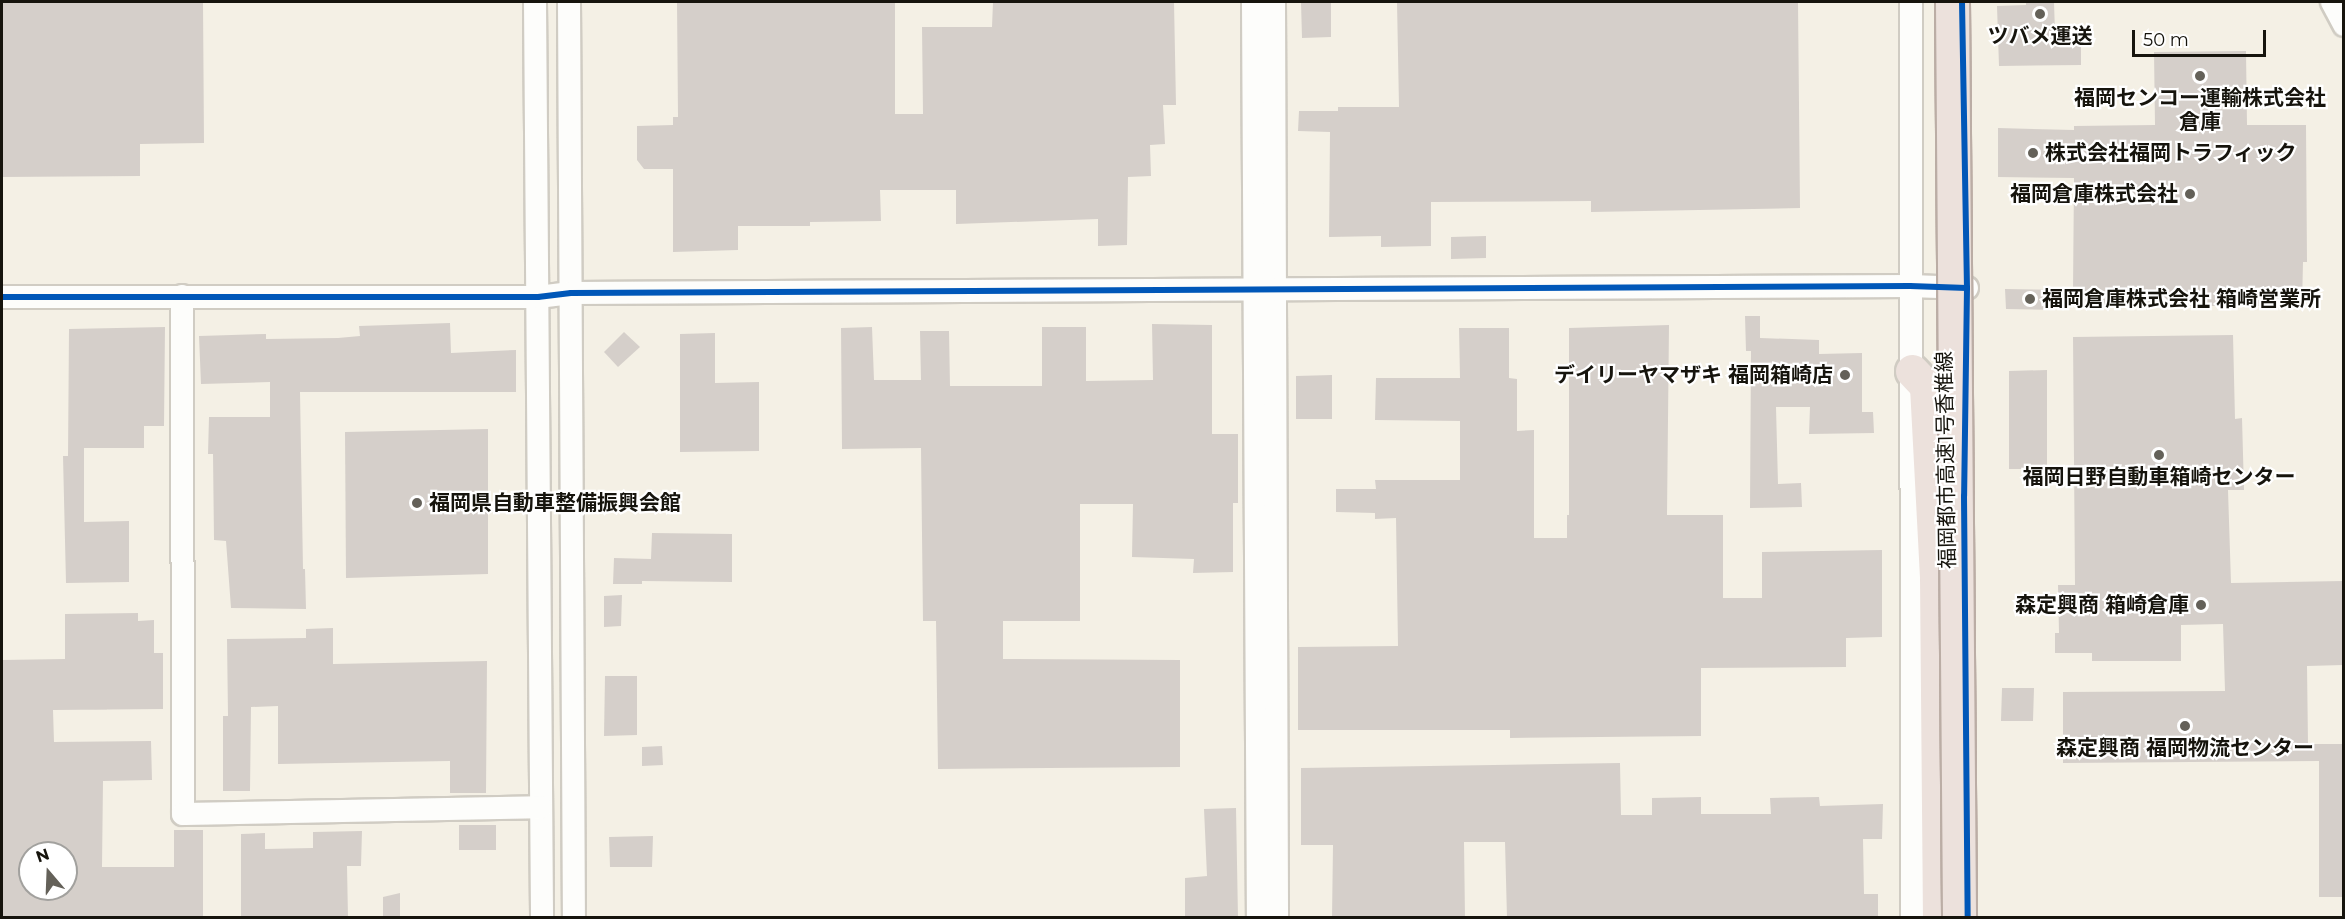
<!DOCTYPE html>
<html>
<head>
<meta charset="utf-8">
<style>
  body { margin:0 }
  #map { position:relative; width:2345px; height:919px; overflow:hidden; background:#f4f0e5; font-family:Montserrat,"Noto Sans JP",sans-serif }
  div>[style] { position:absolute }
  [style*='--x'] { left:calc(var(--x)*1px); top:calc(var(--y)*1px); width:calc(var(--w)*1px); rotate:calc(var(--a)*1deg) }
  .building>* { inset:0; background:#d5cfca }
  .roads { filter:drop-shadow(2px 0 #d0ccc3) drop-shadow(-2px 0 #d0ccc3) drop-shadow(0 2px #d0ccc3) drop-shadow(0 -2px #d0ccc3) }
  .minor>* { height:22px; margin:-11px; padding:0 11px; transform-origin:11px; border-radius:11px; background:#fdfdfb }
  .highway>* { height:33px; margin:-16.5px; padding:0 16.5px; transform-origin:16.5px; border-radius:16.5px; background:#ece1dc }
  .bridges { filter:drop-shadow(2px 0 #bbada5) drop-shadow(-2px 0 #bbada5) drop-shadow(0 2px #bbada5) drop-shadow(0 -2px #bbada5) }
  .highway-bridge>* { height:33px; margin:-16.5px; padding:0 16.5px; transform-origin:16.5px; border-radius:16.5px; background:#ece1dc }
  .cycleway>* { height:6px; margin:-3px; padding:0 3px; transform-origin:3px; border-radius:3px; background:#0057b8 }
  .dots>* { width:16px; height:16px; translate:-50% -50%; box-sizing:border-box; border:3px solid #fff; border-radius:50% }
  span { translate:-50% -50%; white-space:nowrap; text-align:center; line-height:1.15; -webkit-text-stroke:4.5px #fff; paint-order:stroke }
  .poi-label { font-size:21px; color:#16140d; font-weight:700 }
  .left { translate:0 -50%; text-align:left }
  .right { translate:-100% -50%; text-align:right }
  .street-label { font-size:21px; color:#16140d }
  .frame { position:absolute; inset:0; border:3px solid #16140d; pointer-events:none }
  .north { position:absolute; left:18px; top:841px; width:60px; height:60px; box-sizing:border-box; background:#fff; border:2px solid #a2a19e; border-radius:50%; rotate:341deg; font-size:16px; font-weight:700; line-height:24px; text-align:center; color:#16140d }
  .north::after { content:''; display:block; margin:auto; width:21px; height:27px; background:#646159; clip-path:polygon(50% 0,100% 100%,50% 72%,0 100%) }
  .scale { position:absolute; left:2132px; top:30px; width:134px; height:27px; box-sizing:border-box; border:3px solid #16140d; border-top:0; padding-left:8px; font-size:18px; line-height:21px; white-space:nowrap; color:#16140d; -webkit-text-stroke:4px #fff; paint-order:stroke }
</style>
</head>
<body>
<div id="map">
  <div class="building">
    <div style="clip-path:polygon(2px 2px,203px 2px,204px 143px,140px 144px,140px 176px,2px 177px)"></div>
    <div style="clip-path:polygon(677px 2px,895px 2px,895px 114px,923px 114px,922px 27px,992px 27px,993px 2px,1174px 2px,1176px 105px,1163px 105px,1165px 144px,1150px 145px,1151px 176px,1128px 177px,1127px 245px,1098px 246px,1098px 219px,956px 224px,956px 190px,880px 190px,881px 221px,810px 222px,810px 226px,738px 226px,738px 250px,673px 252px,673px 169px,644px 169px,637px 160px,637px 126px,673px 125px,673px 117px,678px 117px)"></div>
    <div style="clip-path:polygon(1301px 2px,1331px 2px,1331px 37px,1302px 38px)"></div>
    <div style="clip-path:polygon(1397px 2px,1798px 2px,1800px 208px,1591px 212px,1591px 201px,1431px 202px,1431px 246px,1381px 247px,1381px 236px,1329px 237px,1330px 132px,1298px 131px,1299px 111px,1338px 111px,1338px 107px,1399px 107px)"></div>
    <div style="clip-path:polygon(2026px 2px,2054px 2px,2055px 33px,2081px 32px,2081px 65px,1999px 66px,1997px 6px,2026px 5px)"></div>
    <div style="clip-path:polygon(2246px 51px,2247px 125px,2306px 125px,2307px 262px,2303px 262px,2302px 306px,2055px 306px,2055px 310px,2006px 309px,2005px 289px,2073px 290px,2074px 178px,1998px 177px,1998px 128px,2074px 130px,2074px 126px,2155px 125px,2154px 52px)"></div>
    <div style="clip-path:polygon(1486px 236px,1486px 258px,1451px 259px,1451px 237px)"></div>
    <div style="clip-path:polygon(1745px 316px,1760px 316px,1760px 338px,1819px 340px,1819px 354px,1862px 353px,1862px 412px,1873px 412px,1874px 433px,1809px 434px,1810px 407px,1776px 407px,1778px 484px,1801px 483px,1802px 507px,1750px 508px,1751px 351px,1746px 351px)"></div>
    <div style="clip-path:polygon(450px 323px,451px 353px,516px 350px,516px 392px,300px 392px,303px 569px,305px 569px,306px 609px,231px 608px,226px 541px,214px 540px,213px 454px,208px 454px,209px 417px,270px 417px,270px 382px,201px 384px,199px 336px,266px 334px,266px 339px,338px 338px,360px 336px,359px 326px)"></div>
    <div style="clip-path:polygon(1152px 324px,1212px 325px,1212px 434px,1238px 434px,1238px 503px,1233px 503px,1233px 572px,1193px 573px,1194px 559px,1132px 557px,1133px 504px,1080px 504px,1080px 621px,1003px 621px,1003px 659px,1180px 660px,1180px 767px,938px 769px,936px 621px,923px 621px,921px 448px,842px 449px,841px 328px,872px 327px,874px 380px,921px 380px,920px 331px,949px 331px,950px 386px,1042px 386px,1042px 327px,1086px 327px,1086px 381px,1153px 380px)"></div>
    <div style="clip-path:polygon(1669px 325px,1667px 515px,1723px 515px,1723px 598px,1762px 598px,1762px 552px,1882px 550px,1882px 637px,1846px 638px,1846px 667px,1701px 668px,1701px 736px,1510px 738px,1510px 730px,1298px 730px,1298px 647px,1398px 646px,1396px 518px,1375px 519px,1375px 513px,1336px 512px,1336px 489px,1376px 489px,1375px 480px,1460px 480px,1460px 421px,1375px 420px,1376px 378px,1460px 378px,1459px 328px,1509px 328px,1509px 378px,1517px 379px,1517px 431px,1534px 430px,1534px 538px,1567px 538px,1567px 515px,1569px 515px,1569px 328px)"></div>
    <div style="clip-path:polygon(165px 327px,164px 426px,144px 426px,144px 448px,84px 448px,84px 522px,129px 521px,129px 582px,66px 583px,63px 456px,68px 456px,69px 329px)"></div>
    <div style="clip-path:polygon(624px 332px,640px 347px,618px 367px,604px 352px)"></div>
    <div style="clip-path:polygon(715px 333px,715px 383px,759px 382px,759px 451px,680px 452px,680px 334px)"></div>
    <div style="clip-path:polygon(2233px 335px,2235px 419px,2242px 418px,2244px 490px,2228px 490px,2231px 583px,2343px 581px,2343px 665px,2307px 666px,2308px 744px,2343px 744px,2343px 897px,2319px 897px,2319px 761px,2063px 763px,2063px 692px,2225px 691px,2223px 624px,2181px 625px,2181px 661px,2092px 661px,2092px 653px,2055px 653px,2055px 633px,2059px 633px,2058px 585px,2075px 585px,2073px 337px)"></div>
    <div style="clip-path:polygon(2047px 370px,2047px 469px,2009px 469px,2009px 371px)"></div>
    <div style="clip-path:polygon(1332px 375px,1332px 419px,1296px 419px,1296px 376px)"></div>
    <div style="clip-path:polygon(488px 429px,488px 574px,346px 578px,345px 432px)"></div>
    <div style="clip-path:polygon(652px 533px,732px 534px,732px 582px,642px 581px,642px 584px,613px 584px,614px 558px,651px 559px)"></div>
    <div style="clip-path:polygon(622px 595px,621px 626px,604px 627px,604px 596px)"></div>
    <div style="clip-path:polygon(evenodd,138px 613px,138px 621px,154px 620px,154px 653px,163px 653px,163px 709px,53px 710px,54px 742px,151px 741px,152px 780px,103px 781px,102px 867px,174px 867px,174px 830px,203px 830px,203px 918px,2px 918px,2px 660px,65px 659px,65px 614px,138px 613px,30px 853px,66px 853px,67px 889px,30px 889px,30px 853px)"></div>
    <div style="clip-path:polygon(333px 628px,333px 664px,487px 661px,486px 793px,450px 793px,450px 761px,278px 764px,278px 706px,251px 707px,250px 791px,223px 791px,223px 716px,228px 716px,227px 639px,306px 638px,306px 629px)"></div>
    <div style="clip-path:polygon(605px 676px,637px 676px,637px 735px,604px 736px)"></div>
    <div style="clip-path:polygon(2002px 688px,2034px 688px,2033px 721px,2001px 721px)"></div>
    <div style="clip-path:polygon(662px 746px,663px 765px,642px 766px,642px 747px)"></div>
    <div style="clip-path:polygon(1620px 763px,1621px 815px,1652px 815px,1652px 798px,1701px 797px,1701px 814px,1771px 814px,1770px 798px,1819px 797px,1820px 806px,1883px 804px,1882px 839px,1863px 839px,1864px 894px,1878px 894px,1878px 918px,1507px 918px,1505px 842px,1464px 842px,1465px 918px,1332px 918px,1333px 845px,1301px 845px,1301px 768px)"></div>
    <div style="clip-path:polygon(1236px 808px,1238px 918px,1185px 918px,1185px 878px,1207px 876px,1204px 809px)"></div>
    <div style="clip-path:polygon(459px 825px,496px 825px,496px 850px,459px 850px)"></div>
    <div style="clip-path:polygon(362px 831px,361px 866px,347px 866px,348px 918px,241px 918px,241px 834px,265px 833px,265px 849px,313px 848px,313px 832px)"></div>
    <div style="clip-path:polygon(653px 836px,652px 867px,610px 867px,609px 837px)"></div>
    <div style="clip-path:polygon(400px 893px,400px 918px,383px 918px,383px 897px)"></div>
  </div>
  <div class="roads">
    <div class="minor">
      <div style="--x:535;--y:2;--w:916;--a:89.56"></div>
      <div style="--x:569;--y:2;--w:916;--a:89.69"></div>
      <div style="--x:1253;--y:2;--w:916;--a:89.69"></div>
      <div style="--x:1274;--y:2;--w:916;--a:89.81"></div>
      <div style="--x:1911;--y:2;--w:916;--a:89.94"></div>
      <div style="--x:2332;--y:2;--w:26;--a:62"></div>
      <div style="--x:182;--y:296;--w:518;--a:89.89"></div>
      <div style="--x:183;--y:814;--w:358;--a:-1.1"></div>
      <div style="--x:2;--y:297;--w:536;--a:0"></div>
      <div style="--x:538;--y:297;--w:33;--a:-7"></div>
      <div style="--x:571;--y:293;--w:1339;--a:-0.3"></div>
      <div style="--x:1910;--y:286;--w:57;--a:2"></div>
    </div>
    <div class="highway">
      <div style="--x:1912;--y:371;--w:21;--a:47"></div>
      <div style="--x:1926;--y:386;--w:191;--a:87"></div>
      <div style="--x:1936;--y:577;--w:341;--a:89.5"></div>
    </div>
  </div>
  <div class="bridges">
    <div class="highway-bridge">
      <div style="--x:1952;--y:2;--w:916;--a:89.56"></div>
    </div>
  </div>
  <div class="cycleway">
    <div style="--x:1962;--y:2;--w:286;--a:89"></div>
    <div style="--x:1967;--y:288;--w:208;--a:90.8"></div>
    <div style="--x:1964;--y:496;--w:422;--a:89.5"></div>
    <div style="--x:2;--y:297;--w:536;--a:0"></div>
    <div style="--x:538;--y:297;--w:33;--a:-7"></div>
    <div style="--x:571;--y:293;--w:1339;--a:-0.3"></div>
    <div style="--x:1910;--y:286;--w:57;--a:2"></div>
  </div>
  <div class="dots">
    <div style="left:2040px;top:14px;background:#646159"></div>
    <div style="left:2200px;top:76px;background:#646159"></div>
    <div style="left:2033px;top:153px;background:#646159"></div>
    <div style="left:2190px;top:194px;background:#646159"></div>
    <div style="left:2030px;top:299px;background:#646159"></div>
    <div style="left:1845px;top:375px;background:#646159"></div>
    <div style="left:2159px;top:455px;background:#646159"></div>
    <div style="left:417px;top:503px;background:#646159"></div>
    <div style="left:2201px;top:605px;background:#646159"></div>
    <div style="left:2185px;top:726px;background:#646159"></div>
  </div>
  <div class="poi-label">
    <span style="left:2040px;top:36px">ツバメ運送</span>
    <span style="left:2200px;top:110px">福岡センコー運輸株式会社<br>倉庫</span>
    <span class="left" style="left:2045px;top:153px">株式会社福岡トラフィック</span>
    <span class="right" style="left:2178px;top:194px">福岡倉庫株式会社</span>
    <span class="left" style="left:2042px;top:299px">福岡倉庫株式会社 箱崎営業所</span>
    <span class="right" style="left:1833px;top:375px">デイリーヤマザキ 福岡箱崎店</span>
    <span style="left:2159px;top:477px">福岡日野自動車箱崎センター</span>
    <span class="left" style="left:429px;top:503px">福岡県自動車整備振興会館</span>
    <span class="right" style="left:2189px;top:605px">森定興商 箱崎倉庫</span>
    <span style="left:2185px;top:748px">森定興商 福岡物流センター</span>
  </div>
  <div class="street-label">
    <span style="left:1946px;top:460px;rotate:-91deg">福岡都市高速1号香椎線</span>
  </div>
  <div class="frame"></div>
  <div class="north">N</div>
  <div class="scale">50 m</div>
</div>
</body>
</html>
